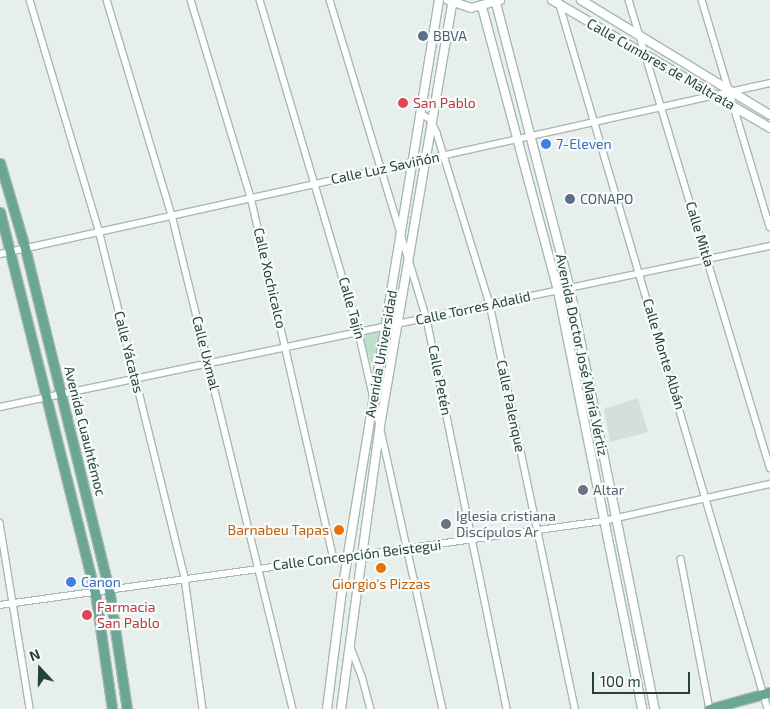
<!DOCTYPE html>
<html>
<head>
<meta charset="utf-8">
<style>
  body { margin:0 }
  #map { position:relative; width:770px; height:709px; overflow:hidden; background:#e6efeb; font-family:"Exo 2",sans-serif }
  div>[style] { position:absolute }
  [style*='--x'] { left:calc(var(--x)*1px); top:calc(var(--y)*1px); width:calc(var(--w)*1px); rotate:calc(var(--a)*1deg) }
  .built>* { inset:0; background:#d4dfda }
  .green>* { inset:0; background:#bfe0c8 }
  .roads { filter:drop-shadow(1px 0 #a8b8b2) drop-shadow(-1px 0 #a8b8b2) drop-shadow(0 1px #a8b8b2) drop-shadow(0 -1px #a8b8b2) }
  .street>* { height:5.5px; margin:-2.75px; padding:0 2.75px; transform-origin:2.75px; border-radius:2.75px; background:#fff }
  .secondary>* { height:8px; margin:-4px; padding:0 4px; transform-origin:4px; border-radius:4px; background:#fff }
  .primary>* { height:9px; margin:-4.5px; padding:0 4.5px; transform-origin:4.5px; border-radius:4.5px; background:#6aa596 }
  .dots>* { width:14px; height:14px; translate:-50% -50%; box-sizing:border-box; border:2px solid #f7fbf9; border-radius:50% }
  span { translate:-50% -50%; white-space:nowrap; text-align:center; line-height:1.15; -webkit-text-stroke:4.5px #f7fbf9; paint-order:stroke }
  .service-label { font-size:14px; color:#4e5e75 }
  .left { translate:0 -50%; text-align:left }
  .street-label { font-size:14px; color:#24423a }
  .health-label { font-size:14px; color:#be3a42 }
  .shop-label { font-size:14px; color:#366cbe }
  .worship-label { font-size:14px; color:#5b616d }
  .food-label { font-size:14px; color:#c56008 }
  .right { translate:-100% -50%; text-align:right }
  .north { position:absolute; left:15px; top:644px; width:50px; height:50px; -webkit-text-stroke:4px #f7fbf9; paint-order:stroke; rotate:339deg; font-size:14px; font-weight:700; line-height:20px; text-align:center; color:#24423a }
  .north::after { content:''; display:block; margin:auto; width:18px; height:22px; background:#24423a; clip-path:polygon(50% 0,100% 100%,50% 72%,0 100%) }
  .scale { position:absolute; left:592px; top:672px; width:98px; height:22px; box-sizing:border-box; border:2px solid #24423a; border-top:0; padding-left:6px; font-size:15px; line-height:18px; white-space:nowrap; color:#24423a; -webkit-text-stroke:4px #f7fbf9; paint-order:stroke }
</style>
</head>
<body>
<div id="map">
  <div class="built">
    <div style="clip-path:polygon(638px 398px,648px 432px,610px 442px,604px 409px)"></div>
  </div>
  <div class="green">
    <div style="clip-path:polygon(380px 332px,375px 362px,371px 363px,361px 335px)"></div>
  </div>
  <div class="roads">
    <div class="street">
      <div style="--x:30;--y:0;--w:240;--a:73.3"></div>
      <div style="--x:99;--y:230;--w:358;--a:76.1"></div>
      <div style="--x:185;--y:578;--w:132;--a:82.2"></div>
      <div style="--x:107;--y:0;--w:225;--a:73.2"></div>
      <div style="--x:172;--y:215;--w:509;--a:76.24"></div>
      <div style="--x:191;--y:0;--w:206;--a:73.1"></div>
      <div style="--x:251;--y:197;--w:371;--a:77.1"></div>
      <div style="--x:260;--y:0;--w:347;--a:73.4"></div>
      <div style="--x:359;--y:333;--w:90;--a:77.2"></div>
      <div style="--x:330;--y:0;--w:333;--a:73.1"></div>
      <div style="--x:427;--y:319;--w:398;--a:78.4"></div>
      <div style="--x:629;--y:0;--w:489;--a:73.2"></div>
      <div style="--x:702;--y:0;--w:237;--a:73.3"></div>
      <div style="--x:559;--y:2;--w:737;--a:73.53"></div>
      <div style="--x:420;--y:113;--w:12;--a:31"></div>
      <div style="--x:430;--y:119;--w:16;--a:63"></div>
      <div style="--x:437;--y:133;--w:179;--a:72.8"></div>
      <div style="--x:490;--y:304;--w:414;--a:78.1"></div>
      <div style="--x:0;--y:254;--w:789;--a:-12.52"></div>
      <div style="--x:0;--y:407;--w:787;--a:-11.81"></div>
      <div style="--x:381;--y:430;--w:286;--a:77.5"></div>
      <div style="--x:0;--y:523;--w:188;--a:80.8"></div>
      <div style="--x:681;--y:559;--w:153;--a:79.1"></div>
      <div style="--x:0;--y:605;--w:609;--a:-7.93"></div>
      <div style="--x:603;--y:521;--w:171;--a:-12.5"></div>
      <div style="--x:350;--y:645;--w:33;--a:69"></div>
      <div style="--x:362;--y:676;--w:34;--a:75"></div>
    </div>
    <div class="secondary">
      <div style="--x:448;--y:0;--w:24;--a:19"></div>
      <div style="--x:471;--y:8;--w:30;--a:-15"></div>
      <div style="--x:552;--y:0;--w:253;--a:30.4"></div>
      <div style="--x:581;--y:0;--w:221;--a:31.3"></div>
      <div style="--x:496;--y:3;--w:295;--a:75.5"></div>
      <div style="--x:570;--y:289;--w:429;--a:78.6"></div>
      <div style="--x:482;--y:7;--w:294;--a:75"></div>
      <div style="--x:558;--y:291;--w:426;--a:78.6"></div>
      <div style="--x:327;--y:709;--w:119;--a:-82.8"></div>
      <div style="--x:342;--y:591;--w:599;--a:-80.68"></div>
      <div style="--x:341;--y:709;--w:286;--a:-82.2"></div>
      <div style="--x:380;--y:426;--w:429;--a:-80.3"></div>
    </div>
    <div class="primary">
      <div style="--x:0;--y:163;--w:89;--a:73.6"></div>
      <div style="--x:25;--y:248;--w:351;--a:76.2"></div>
      <div style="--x:109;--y:589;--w:121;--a:81.5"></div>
      <div style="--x:0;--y:212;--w:392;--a:76"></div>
      <div style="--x:95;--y:592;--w:118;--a:81.7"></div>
      <div style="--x:709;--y:709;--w:63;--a:-15.6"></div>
    </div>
  </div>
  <div class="dots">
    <div style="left:423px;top:36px;background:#5c6f8a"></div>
    <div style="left:403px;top:103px;background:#e0444e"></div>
    <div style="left:546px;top:144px;background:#3f7fe0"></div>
    <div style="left:570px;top:199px;background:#5c6f8a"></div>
    <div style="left:583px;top:490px;background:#6b7280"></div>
    <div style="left:446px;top:524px;background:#6b7280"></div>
    <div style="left:339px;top:530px;background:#e8710a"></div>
    <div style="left:381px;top:568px;background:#e8710a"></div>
    <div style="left:71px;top:582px;background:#3f7fe0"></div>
    <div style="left:87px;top:615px;background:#e0444e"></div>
  </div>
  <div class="service-label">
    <span class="left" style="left:433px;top:36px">BBVA</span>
    <span class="left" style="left:580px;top:199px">CONAPO</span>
  </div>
  <div class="street-label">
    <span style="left:661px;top:64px;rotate:30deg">Calle Cumbres de Maltrata</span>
    <span style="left:385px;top:168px;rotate:-12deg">Calle Luz Saviñón</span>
    <span style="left:700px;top:234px;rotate:73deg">Calle Mitla</span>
    <span style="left:270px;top:278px;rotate:77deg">Calle Xochicalco</span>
    <span style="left:352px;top:308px;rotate:74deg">Calle Tajín</span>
    <span style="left:473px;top:308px;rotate:-12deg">Calle Torres Adalid</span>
    <span style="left:129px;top:352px;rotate:76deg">Calle Yácatas</span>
    <span style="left:206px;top:353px;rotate:76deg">Calle Uxmal</span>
    <span style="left:381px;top:354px;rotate:-80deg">Avenida Universidad</span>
    <span style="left:664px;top:354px;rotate:73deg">Calle Monte Albán</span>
    <span style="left:582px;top:355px;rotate:78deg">Avenida Doctor José María Vértiz</span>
    <span style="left:440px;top:380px;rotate:79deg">Calle Petén</span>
    <span style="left:511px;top:406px;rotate:78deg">Calle Palenque</span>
    <span style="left:85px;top:431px;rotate:76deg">Avenida Cuauhtémoc</span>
    <span style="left:357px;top:555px;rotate:-7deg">Calle Concepción Beistegui</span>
  </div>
  <div class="health-label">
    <span class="left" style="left:413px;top:103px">San Pablo</span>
    <span class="left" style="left:97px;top:615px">Farmacia<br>San Pablo</span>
  </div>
  <div class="shop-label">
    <span class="left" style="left:556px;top:144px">7-Eleven</span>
    <span class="left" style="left:81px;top:582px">Canon</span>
  </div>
  <div class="worship-label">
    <span class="left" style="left:593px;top:490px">Altar</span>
    <span class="left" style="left:456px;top:524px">Iglesia cristiana<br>Discípulos Ar</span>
  </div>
  <div class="food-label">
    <span class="right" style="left:329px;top:530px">Barnabeu Tapas</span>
    <span style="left:381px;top:584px">Giorgio's Pizzas</span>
  </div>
  <div class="north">N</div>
  <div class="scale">100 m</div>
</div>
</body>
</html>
